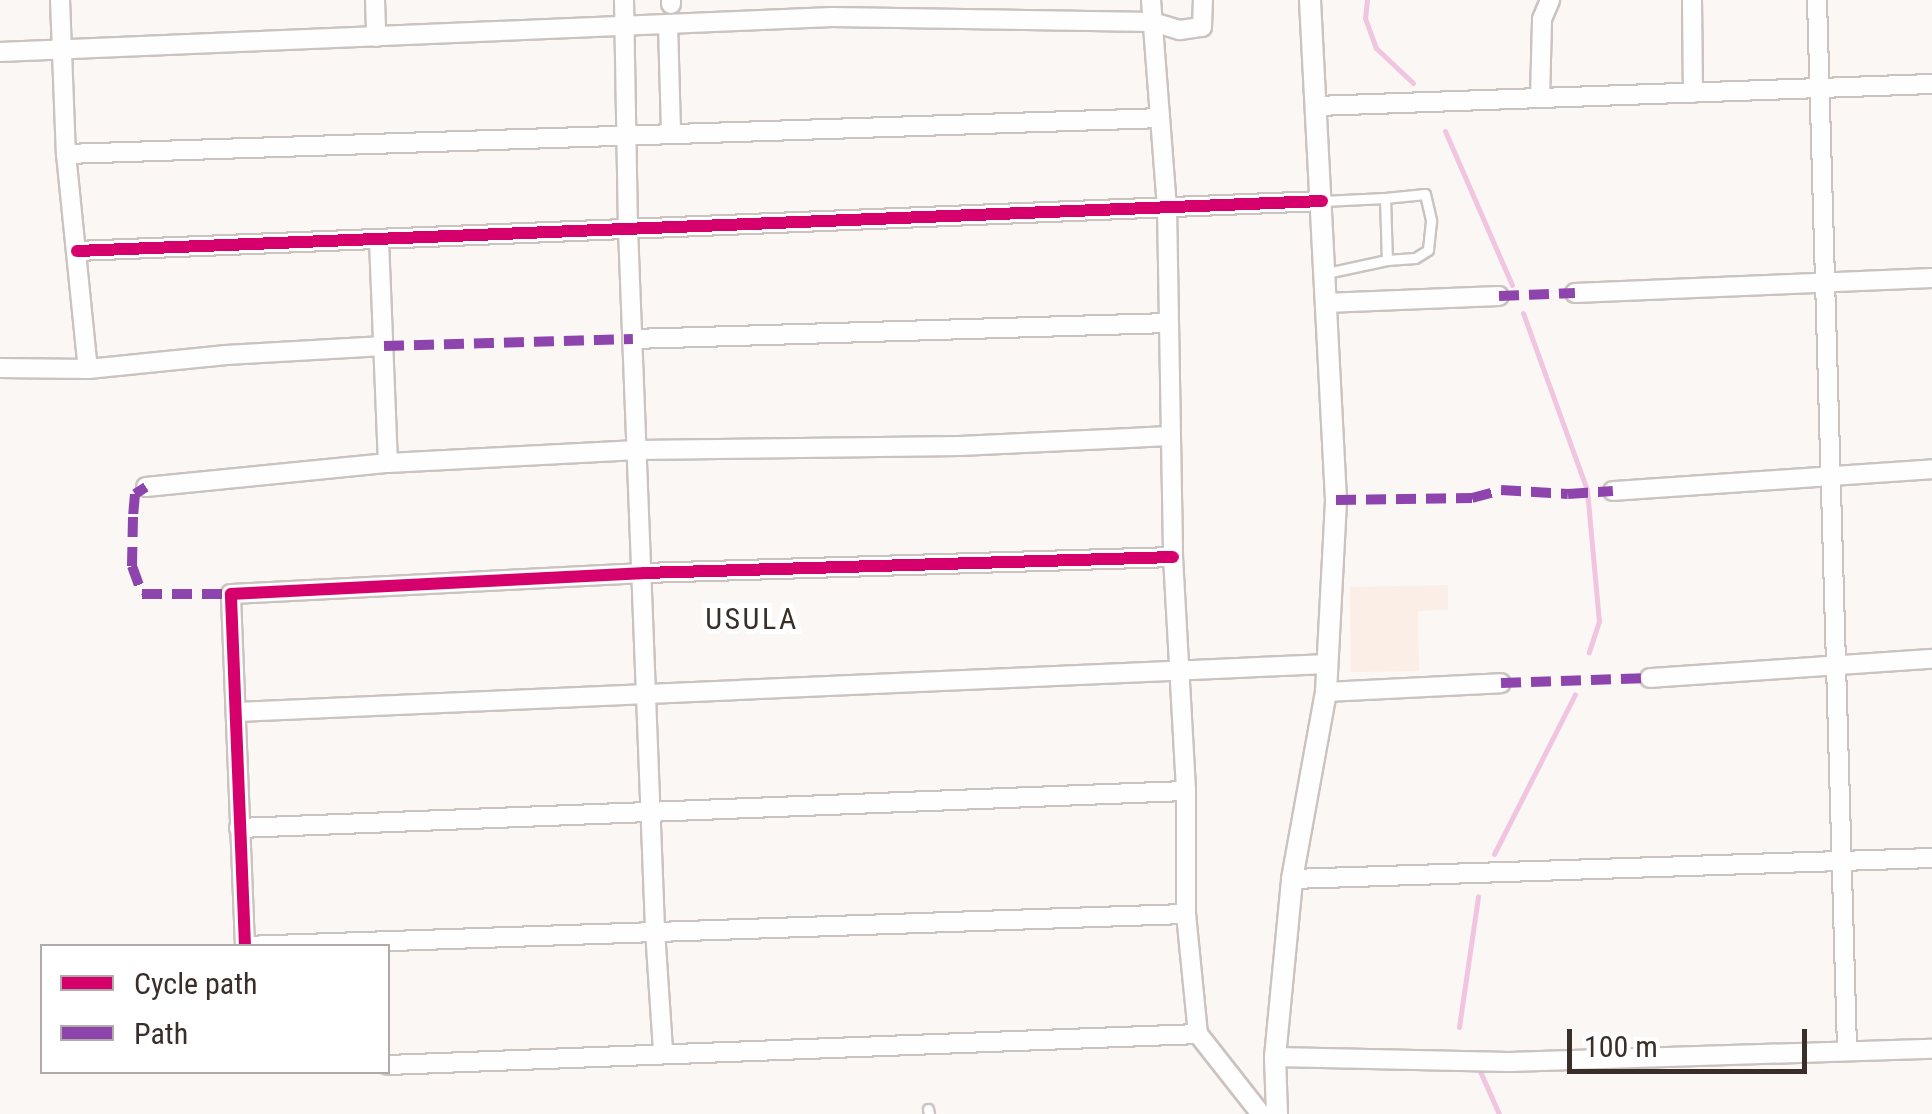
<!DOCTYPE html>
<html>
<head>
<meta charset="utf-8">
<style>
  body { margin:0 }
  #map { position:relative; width:1932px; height:1114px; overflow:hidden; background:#faf7f5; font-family:"Roboto Condensed",sans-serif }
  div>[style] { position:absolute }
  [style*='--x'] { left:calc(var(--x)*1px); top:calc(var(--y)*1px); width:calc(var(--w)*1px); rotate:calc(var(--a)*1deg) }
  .built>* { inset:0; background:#fbeee6 }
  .stream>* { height:5px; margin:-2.5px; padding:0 2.5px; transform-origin:2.5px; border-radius:2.5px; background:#f1c5e0 }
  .roads { filter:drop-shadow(2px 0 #cac3c0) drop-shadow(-2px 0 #cac3c0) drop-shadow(0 2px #cac3c0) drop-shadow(0 -2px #cac3c0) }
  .service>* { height:9px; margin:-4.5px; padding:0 4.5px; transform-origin:4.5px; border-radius:4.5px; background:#fefefe }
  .minor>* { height:18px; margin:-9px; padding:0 9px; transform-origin:9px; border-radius:9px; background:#fefefe }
  .tertiary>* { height:20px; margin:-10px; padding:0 10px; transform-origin:10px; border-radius:10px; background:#fefefe }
  .quiet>* { height:10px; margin-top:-5px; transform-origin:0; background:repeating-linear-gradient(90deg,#8e44ad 0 20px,transparent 0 30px) }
  .cycleway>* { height:12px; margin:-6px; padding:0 6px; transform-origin:6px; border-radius:6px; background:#d6006c }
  span { translate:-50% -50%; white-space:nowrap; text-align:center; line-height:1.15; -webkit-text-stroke:10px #fff; paint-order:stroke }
  .neighbourhood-label { font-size:30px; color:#3a2e29; letter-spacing:2.5px }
  .legend { position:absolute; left:40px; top:944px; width:350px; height:130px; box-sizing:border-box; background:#fff; border:2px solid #b0aba9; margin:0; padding:12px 18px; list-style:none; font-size:30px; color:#3a2e29 }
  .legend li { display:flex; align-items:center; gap:20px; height:50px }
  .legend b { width:50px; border:2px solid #b0aba9 }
  .scale { position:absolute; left:1567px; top:1029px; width:240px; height:45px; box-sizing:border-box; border:5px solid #3a2e29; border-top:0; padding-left:12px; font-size:30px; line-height:35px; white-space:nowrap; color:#3a2e29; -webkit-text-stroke:8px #fff; paint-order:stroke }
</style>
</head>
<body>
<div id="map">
  <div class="built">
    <div style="clip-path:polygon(1448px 585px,1448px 610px,1418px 611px,1419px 671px,1351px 672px,1350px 587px)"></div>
  </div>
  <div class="stream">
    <div style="--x:1367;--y:0;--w:18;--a:96"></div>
    <div style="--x:1365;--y:18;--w:32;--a:70"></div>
    <div style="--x:1376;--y:48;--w:51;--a:43.4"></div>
    <div style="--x:1445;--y:131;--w:168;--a:66.5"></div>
    <div style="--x:1523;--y:313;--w:188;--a:70.1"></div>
    <div style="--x:1587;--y:490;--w:132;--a:84.8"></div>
    <div style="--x:1599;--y:621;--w:33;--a:108"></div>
    <div style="--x:1494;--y:854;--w:179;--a:-63.1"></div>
    <div style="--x:1459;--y:1027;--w:132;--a:-81.7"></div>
    <div style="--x:1479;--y:1069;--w:49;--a:66"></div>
  </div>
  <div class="roads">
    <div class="service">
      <div style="--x:1385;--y:198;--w:40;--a:-5.7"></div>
      <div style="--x:1425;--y:194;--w:28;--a:77"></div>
      <div style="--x:1431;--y:221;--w:29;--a:96"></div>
      <div style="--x:1428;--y:250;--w:15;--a:148"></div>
      <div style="--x:1415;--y:258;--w:28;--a:176"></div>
      <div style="--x:1323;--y:201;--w:62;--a:-2.8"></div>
      <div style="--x:1385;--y:198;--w:62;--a:88.2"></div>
      <div style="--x:1387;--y:260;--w:61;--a:167.8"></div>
      <div style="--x:928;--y:1109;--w:5;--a:79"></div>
    </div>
    <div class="minor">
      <div style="--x:60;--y:0;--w:154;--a:87.8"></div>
      <div style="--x:66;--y:154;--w:216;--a:84.2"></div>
      <div style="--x:375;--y:0;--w:37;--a:88"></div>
      <div style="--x:624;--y:0;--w:229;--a:89"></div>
      <div style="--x:628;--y:229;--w:702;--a:87.79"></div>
      <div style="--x:655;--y:930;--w:121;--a:86.2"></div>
      <div style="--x:1151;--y:0;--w:208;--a:85.6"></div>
      <div style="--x:1167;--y:207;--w:350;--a:89"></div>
      <div style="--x:1173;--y:557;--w:234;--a:86.8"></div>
      <div style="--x:1186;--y:791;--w:123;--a:90"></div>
      <div style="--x:1186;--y:914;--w:121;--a:84.3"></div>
      <div style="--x:1198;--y:1034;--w:102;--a:51.8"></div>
      <div style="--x:1692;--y:0;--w:93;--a:89.4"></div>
      <div style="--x:1817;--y:0;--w:1049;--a:88.36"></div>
      <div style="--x:671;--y:4;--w:4;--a:-90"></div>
      <div style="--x:668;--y:24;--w:107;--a:88.4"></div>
      <div style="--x:0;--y:52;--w:833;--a:-2.41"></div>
      <div style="--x:832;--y:17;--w:321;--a:0.9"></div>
      <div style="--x:1153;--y:22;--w:28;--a:17"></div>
      <div style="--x:1180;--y:30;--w:22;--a:-8"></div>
      <div style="--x:1202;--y:27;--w:27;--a:-88"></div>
      <div style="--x:1540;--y:98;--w:79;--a:-88.5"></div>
      <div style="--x:1542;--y:19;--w:21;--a:-67"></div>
      <div style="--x:1317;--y:106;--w:615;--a:-2.05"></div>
      <div style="--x:66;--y:154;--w:1095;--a:-1.88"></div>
      <div style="--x:379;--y:240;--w:223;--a:87.7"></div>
      <div style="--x:77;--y:251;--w:1246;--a:-2.3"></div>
      <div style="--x:1575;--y:293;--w:357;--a:-2.4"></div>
      <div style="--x:1325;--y:303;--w:174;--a:-2.3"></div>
      <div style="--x:633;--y:339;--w:535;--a:-1.71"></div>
      <div style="--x:0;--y:368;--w:88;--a:0.7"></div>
      <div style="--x:88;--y:369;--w:139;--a:-5.8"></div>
      <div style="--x:226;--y:355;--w:158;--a:-3.3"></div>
      <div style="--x:146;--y:487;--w:243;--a:-5.7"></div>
      <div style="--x:388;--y:463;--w:250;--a:-3"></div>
      <div style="--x:638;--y:450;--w:322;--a:-0.7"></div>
      <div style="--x:960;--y:446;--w:210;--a:-2.7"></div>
      <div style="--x:1613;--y:491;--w:320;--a:-3.9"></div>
      <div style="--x:1650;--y:678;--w:283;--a:-3.9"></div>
      <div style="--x:1326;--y:692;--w:175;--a:-2.9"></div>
      <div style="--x:237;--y:712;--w:1092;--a:-2.52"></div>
      <div style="--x:239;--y:828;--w:948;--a:-2.24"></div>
      <div style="--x:1292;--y:879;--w:640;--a:-1.88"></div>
      <div style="--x:245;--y:946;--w:352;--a:-92.3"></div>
      <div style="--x:231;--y:594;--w:414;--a:-2.9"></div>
      <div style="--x:644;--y:573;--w:529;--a:-1.73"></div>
      <div style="--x:245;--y:946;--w:942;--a:-1.95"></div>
      <div style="--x:1275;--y:1057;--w:234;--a:1.2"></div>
      <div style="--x:1509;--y:1062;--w:423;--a:-1.8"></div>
      <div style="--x:388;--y:1065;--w:811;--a:-2.19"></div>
    </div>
    <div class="tertiary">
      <div style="--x:1277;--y:1114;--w:57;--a:-92"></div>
      <div style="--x:1275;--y:1057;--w:179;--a:-84.5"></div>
      <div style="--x:1292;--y:879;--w:190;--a:-79.7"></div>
      <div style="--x:1326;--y:692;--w:192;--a:-87"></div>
      <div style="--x:1336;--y:500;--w:501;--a:-92.98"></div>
    </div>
  </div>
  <div class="quiet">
    <div style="--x:1499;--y:296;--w:76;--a:-2.3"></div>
    <div style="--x:384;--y:346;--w:249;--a:-1.6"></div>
    <div style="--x:146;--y:487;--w:13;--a:148"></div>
    <div style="--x:135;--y:494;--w:23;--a:95"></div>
    <div style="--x:133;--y:517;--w:49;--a:91.2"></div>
    <div style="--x:132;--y:566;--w:30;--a:70"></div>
    <div style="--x:142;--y:594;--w:89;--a:0"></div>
    <div style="--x:1336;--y:500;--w:136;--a:-0.8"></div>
    <div style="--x:1472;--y:498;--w:30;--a:-15"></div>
    <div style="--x:1501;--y:490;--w:67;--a:3.4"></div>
    <div style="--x:1568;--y:494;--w:45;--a:-3.8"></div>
    <div style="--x:1501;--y:683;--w:149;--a:-1.9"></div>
  </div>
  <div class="cycleway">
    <div style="--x:77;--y:251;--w:1246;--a:-2.3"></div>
    <div style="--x:245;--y:946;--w:352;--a:-92.3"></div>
    <div style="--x:231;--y:594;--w:414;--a:-2.9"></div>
    <div style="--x:644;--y:573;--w:529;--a:-1.73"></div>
  </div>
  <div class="neighbourhood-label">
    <span style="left:752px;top:619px">USULA</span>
  </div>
  <ul class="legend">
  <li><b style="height:12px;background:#d6006c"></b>Cycle path</li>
  <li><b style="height:12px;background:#8e44ad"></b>Path</li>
  </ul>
  <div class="scale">100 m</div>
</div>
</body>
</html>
